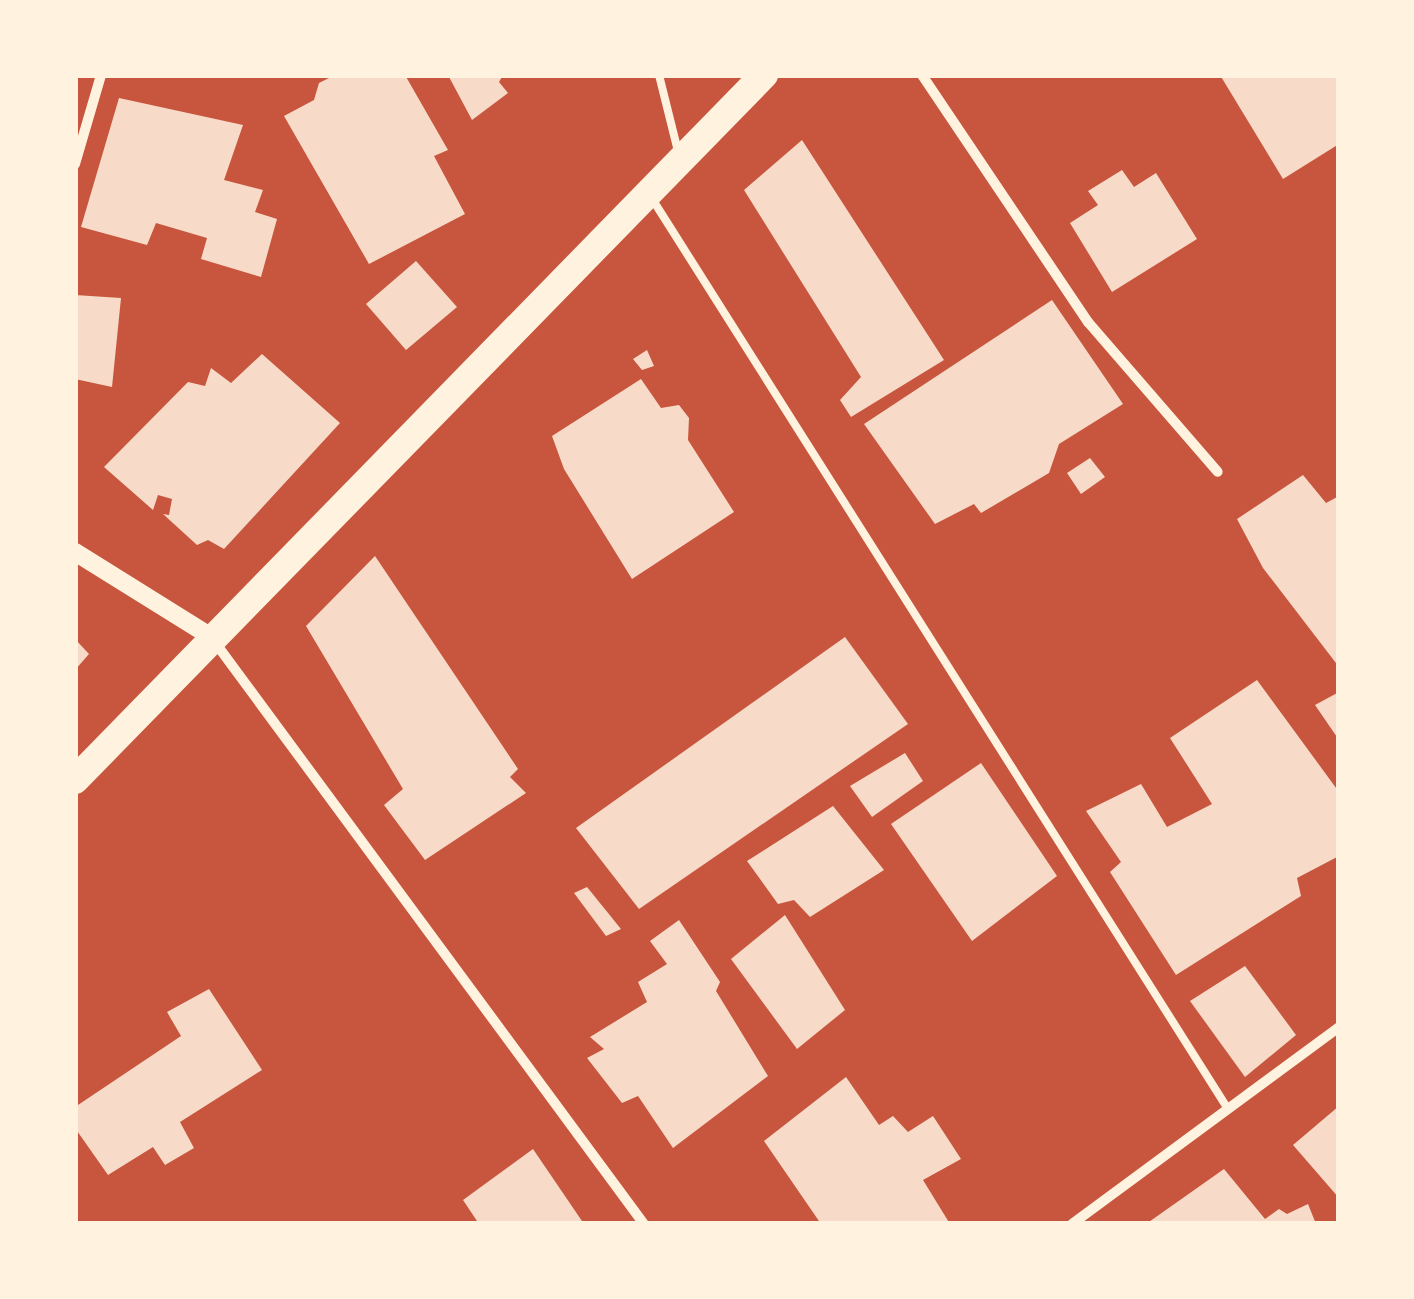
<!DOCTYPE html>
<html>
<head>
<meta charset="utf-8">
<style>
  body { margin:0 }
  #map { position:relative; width:1414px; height:1299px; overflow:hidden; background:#c8553d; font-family:"Times New Roman",serif }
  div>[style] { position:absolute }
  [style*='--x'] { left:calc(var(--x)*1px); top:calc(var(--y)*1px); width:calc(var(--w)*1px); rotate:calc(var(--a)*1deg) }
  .building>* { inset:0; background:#f7dbc8 }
  .service>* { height:8px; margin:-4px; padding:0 4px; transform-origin:4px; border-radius:4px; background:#fff3e0 }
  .minor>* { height:10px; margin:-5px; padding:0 5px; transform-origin:5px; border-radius:5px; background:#fff3e0 }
  .tertiary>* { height:18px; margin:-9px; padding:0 9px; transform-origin:9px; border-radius:9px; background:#fff3e0 }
  .trunk>* { height:28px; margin:-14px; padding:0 14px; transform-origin:14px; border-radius:14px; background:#fff3e0 }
  span { translate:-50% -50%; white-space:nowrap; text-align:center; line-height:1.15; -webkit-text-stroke:10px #fff3e0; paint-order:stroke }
  .frame { position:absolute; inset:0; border:78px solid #fff3e0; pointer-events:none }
</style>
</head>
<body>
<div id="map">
  <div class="building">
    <div style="clip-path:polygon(335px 75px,405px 75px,448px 150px,434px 156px,465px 214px,369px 264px,284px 116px,314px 100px,319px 83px)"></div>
    <div style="clip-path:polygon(448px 75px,503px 75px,499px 82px,508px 93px,472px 120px)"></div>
    <div style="clip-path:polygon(1220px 75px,1339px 75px,1339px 144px,1283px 179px)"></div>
    <div style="clip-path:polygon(119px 98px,243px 125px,224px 180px,263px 190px,255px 212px,277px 219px,261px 277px,201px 259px,207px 238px,156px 223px,147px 245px,81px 227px)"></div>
    <div style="clip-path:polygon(802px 140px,944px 360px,851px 417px,840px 400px,861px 377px,744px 190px)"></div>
    <div style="clip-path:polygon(1122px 170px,1134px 187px,1156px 173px,1197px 239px,1112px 292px,1070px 223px,1098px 205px,1088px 191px)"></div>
    <div style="clip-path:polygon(416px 261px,457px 307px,406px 350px,366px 304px)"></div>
    <div style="clip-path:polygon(75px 295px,121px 298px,112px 387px,75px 379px)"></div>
    <div style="clip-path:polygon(1052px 300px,1123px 404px,1059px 444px,1049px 473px,981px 513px,974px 504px,935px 524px,864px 424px)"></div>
    <div style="clip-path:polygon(647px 350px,654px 366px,642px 370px,633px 359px)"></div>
    <div style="clip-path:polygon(262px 354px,340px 423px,224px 549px,208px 540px,197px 545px,163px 514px,169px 515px,172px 499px,158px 495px,153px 510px,104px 467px,188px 382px,205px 386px,211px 368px,231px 383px)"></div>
    <div style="clip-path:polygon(641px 379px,661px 408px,679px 405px,689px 418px,688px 440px,734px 512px,632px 579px,564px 469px,552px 436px)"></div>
    <div style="clip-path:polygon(1090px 458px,1105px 477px,1081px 494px,1067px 473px)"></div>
    <div style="clip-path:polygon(1303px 475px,1326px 503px,1339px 496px,1339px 667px,1263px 568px,1237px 519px)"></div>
    <div style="clip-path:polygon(375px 556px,518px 769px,510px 777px,526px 793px,425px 860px,384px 805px,403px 789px,306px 626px)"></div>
    <div style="clip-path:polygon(845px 637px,908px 724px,639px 909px,576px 828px)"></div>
    <div style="clip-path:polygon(75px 639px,89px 654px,75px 670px)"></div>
    <div style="clip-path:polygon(1257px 680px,1339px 792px,1339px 856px,1297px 878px,1301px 896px,1176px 975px,1110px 872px,1121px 862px,1086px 811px,1141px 784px,1167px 827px,1212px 804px,1170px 738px)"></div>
    <div style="clip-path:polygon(1339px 692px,1339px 740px,1315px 705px)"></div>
    <div style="clip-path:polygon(905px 753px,923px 781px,872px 817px,850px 786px)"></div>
    <div style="clip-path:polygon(981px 763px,1057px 876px,972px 941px,891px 824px)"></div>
    <div style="clip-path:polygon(833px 806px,884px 870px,810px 917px,794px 900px,778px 904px,747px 861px)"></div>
    <div style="clip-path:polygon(587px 887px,621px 929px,606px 936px,574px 893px)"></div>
    <div style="clip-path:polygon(785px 915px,845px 1010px,797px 1049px,731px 959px)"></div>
    <div style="clip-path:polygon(679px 920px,720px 982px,716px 991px,768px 1076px,673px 1148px,638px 1096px,622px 1103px,587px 1058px,604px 1049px,590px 1037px,647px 1002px,638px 982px,667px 964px,650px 941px)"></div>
    <div style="clip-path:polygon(1245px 966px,1296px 1035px,1245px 1077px,1190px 1001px)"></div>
    <div style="clip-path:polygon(209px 989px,262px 1070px,180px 1122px,194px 1148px,165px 1165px,153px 1147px,108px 1175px,75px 1128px,75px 1107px,181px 1036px,167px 1012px)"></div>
    <div style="clip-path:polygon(846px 1077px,879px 1125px,893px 1116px,908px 1132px,933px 1116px,961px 1159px,923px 1180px,950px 1224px,821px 1224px,764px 1141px)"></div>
    <div style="clip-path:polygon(1339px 1106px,1339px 1198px,1293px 1145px)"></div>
    <div style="clip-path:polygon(533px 1149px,584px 1224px,479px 1224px,463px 1200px)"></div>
    <div style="clip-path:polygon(1224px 1169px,1265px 1219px,1279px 1209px,1287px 1214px,1308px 1204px,1316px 1224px,1146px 1224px)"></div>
  </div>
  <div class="service">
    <div style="--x:659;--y:75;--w:78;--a:76"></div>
    <div style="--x:651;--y:197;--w:1079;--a:57.68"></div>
  </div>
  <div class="minor">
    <div style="--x:922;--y:75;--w:298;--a:56.1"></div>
    <div style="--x:1088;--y:322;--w:198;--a:49.1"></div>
    <div style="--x:75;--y:164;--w:93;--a:-73.7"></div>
    <div style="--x:214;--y:641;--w:724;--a:53.59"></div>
    <div style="--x:1072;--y:1224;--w:332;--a:-36.4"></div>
  </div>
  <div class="tertiary">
    <div style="--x:75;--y:552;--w:159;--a:31.9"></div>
  </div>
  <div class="trunk">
    <div style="--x:75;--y:780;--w:986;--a:-45.66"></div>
  </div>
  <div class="frame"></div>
</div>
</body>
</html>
